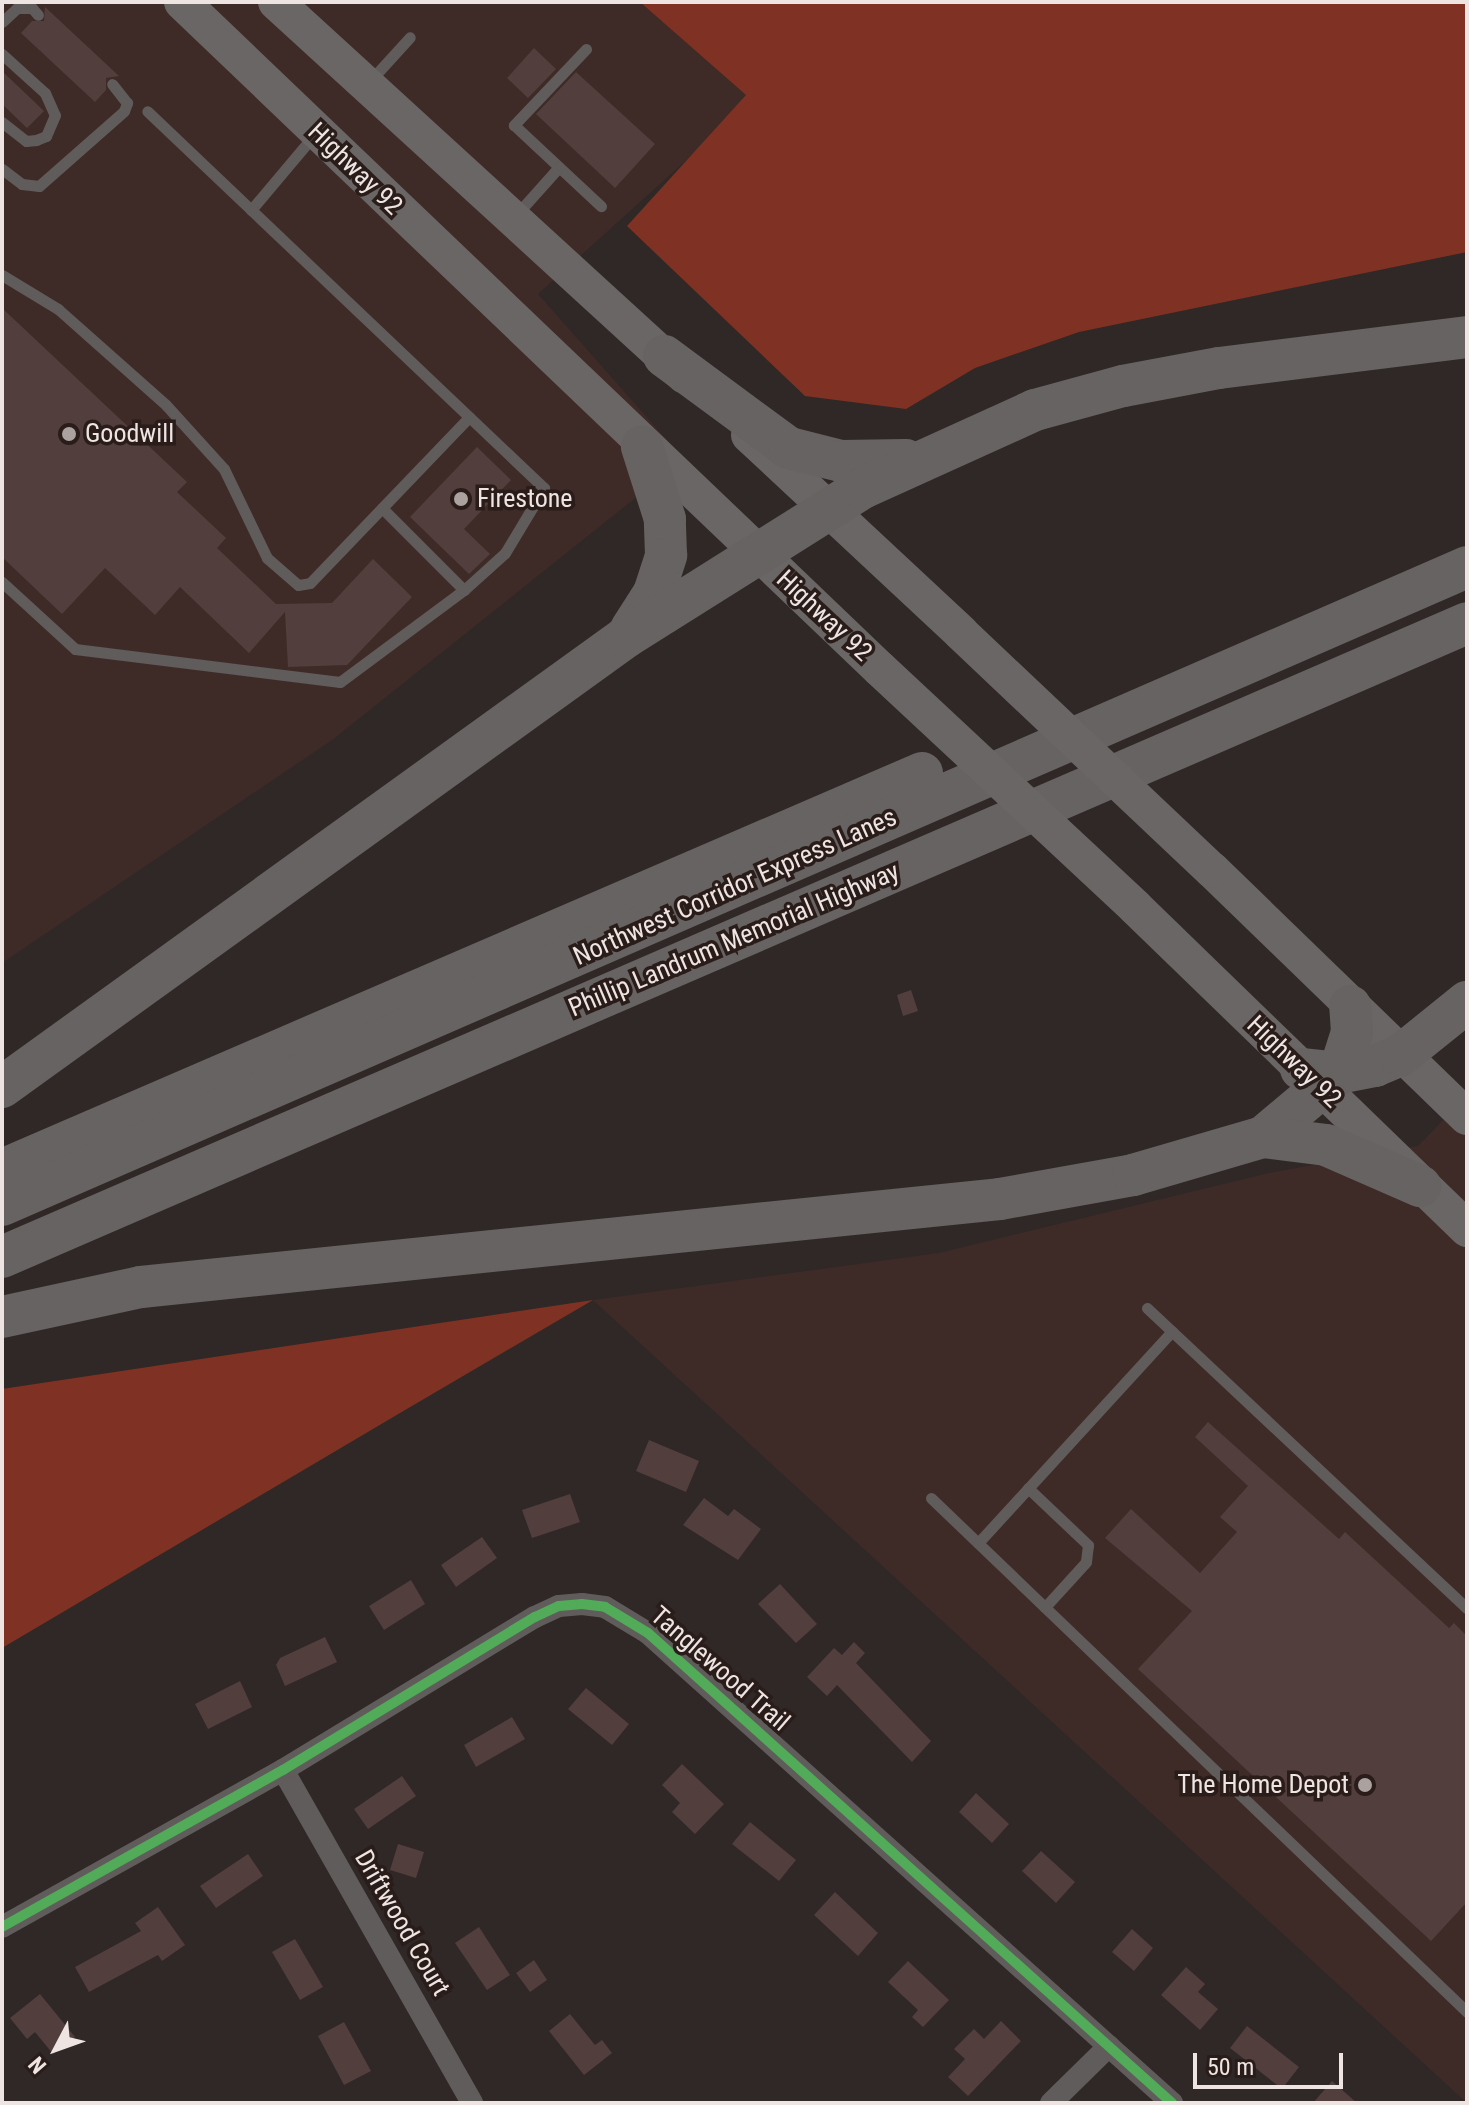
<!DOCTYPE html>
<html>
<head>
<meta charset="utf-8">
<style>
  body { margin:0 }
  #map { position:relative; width:1469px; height:2105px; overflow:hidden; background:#2f2826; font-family:"Roboto Condensed",sans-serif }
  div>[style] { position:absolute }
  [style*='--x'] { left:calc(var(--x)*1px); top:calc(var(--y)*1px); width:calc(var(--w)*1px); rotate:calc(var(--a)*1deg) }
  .built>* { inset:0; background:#3e2b27 }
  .forest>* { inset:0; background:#7f3223 }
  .building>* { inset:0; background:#523e3c }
  .service>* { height:11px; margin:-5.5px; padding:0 5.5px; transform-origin:5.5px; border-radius:5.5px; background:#605c5b }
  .minor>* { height:22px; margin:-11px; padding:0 11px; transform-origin:11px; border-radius:11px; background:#605c5b }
  .primary>* { height:36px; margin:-18px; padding:0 18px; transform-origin:18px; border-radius:18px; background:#6a6665 }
  .motorway>* { height:42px; margin:-21px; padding:0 21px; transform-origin:21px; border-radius:21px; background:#676362 }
  .primary-bridge>* { height:36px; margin:-18px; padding:0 18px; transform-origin:18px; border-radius:18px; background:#6a6665 }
  .cycleway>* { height:10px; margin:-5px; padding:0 5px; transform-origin:5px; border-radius:5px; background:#51ab58 }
  .dots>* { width:22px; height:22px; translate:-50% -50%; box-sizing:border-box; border:4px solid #291c19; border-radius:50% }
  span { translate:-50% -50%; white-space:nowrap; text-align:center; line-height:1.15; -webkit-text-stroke:7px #291c19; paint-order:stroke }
  .street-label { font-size:26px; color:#eee4e2 }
  .poi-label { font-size:26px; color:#eee4e2 }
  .left { translate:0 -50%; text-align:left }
  .right { translate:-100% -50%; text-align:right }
  .frame { position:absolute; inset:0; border:4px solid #eee4e2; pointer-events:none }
  .north { position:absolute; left:16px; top:2009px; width:80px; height:80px; -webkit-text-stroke:6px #291c19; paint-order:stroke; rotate:229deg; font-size:22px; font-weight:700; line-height:32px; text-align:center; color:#eee4e2 }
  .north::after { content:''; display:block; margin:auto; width:28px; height:36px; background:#eee4e2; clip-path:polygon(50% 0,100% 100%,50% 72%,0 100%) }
  .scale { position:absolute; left:1193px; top:2053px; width:150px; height:36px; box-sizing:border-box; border:4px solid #eee4e2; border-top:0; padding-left:10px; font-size:24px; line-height:28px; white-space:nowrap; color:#eee4e2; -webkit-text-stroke:6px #291c19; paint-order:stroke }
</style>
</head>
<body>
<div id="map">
  <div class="built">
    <div style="clip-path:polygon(2px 2px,640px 2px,746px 95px,713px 136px,538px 294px,673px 447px,654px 483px,332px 740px,2px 963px)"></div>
    <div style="clip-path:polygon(1467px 1095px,1467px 2103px,593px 1300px,939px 1253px,1269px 1173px,1418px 1146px)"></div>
  </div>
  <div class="forest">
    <div style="clip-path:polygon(640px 2px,1467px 2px,1467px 252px,1079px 332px,975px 368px,906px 409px,805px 396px,627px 226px,746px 95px)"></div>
    <div style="clip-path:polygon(593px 1300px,400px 1413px,2px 1648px,2px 1389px)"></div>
  </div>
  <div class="building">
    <div style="clip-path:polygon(45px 7px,119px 76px,106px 78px,106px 90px,95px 102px,21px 33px,32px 21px,44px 21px)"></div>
    <div style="clip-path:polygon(534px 48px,556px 69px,528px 98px,507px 78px)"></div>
    <div style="clip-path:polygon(2px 71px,44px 111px,27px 128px,2px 104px)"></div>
    <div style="clip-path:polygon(576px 72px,655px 144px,615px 188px,536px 114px)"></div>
    <div style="clip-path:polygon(2px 308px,187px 482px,177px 492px,226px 538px,217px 548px,276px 604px,332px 603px,373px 559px,412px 597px,347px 665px,288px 667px,285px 612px,249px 653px,180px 587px,155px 615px,105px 568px,62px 614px,2px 557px)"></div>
    <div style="clip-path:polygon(477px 447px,511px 480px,464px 529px,490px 554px,469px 574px,410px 517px)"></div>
    <div style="clip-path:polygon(911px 990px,918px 1011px,903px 1016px,897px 995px)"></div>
    <div style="clip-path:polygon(1208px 1422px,1339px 1539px,1345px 1532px,1449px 1628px,1454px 1623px,1467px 1636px,1467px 1902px,1431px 1941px,1138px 1669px,1192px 1611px,1105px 1538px,1131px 1509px,1200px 1573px,1237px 1532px,1220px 1517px,1248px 1486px,1195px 1437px)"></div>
    <div style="clip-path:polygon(649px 1440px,699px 1461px,686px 1492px,636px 1471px)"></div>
    <div style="clip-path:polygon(570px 1494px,580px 1522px,532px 1538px,522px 1510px)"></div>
    <div style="clip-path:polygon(704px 1498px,728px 1516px,734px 1509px,761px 1529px,738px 1560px,683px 1525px)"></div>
    <div style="clip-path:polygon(482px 1537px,497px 1558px,456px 1587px,441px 1565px)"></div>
    <div style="clip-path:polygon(411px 1580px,425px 1604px,384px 1630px,369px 1606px)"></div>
    <div style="clip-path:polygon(780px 1584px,817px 1624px,796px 1643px,758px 1604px)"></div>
    <div style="clip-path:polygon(325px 1637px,337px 1662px,285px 1686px,276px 1665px,280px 1658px)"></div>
    <div style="clip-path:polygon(854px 1642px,865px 1653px,856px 1663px,931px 1741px,912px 1762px,837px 1685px,827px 1696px,807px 1677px,834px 1648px,842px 1655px)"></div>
    <div style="clip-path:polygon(240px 1681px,252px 1707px,208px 1729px,195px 1704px)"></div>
    <div style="clip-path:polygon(586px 1688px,629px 1724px,612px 1745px,568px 1709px)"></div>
    <div style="clip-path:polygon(512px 1717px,525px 1739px,476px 1767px,464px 1745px)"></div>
    <div style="clip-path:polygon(682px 1764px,724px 1804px,695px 1834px,672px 1812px,680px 1803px,662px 1785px)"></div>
    <div style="clip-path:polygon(402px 1776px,416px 1796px,368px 1829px,354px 1809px)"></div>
    <div style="clip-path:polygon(976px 1793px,1009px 1824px,992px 1843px,959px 1812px)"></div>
    <div style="clip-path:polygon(750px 1822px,796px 1860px,779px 1881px,732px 1844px)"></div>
    <div style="clip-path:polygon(398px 1844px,424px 1852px,416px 1878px,390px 1870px)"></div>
    <div style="clip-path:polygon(1041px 1851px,1075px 1882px,1056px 1903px,1022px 1871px)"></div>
    <div style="clip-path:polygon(248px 1854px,263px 1876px,216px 1908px,200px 1886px)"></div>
    <div style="clip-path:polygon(835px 1892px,878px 1933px,858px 1956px,814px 1915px)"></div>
    <div style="clip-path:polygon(158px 1907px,185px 1945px,162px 1961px,158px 1955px,89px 1992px,75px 1967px,141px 1931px,135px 1923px)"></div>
    <div style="clip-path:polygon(479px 1927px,510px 1975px,487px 1990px,455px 1943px)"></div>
    <div style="clip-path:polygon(1132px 1929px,1153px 1948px,1134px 1971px,1112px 1952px)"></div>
    <div style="clip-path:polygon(295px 1939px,323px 1987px,300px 2000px,272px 1952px)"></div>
    <div style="clip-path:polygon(534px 1960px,547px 1980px,530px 1992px,516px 1973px)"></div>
    <div style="clip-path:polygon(908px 1961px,949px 2000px,923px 2027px,912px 2017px,918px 2010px,888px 1982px)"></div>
    <div style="clip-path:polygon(1186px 1967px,1205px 1984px,1198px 1992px,1218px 2009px,1200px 2030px,1161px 1995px)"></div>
    <div style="clip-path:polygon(40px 1994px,75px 2037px,53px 2054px,35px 2032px,27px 2039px,10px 2018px)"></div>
    <div style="clip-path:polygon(570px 2014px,595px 2045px,602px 2040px,612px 2053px,584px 2075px,549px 2031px)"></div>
    <div style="clip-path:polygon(1001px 2021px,1021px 2041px,968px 2096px,948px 2077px,965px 2059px,954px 2049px,974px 2029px,984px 2039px)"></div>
    <div style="clip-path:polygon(344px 2022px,371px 2071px,344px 2085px,318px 2036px)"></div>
    <div style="clip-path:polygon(1247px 2026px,1299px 2067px,1282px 2089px,1230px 2048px)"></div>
    <div style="clip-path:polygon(1332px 2081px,1357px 2103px,1313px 2103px)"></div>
  </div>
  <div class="service">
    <div style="--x:2;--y:22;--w:21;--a:-43"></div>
    <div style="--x:17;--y:8;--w:15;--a:0"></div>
    <div style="--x:32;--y:8;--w:9;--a:49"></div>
    <div style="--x:586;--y:49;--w:105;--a:133.5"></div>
    <div style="--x:514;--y:125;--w:119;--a:43"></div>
    <div style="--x:2;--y:54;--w:58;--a:42.2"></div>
    <div style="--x:45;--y:93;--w:24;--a:66"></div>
    <div style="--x:55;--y:115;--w:23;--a:113"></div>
    <div style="--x:46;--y:136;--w:11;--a:158"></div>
    <div style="--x:36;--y:140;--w:10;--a:174"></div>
    <div style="--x:26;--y:141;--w:31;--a:-142"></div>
    <div style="--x:370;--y:81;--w:59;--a:-47.7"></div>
    <div style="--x:2;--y:169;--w:25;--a:37"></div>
    <div style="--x:22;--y:184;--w:17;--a:7"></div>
    <div style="--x:39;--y:186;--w:113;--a:-41.4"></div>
    <div style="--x:124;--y:111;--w:9;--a:-69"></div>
    <div style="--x:127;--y:103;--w:24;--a:-128"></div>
    <div style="--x:251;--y:210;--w:99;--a:-49.9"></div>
    <div style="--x:517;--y:214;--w:63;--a:-48.2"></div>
    <div style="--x:2;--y:275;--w:66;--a:31.3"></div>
    <div style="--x:58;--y:309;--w:144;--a:41.6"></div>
    <div style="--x:166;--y:405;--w:86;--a:47.8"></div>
    <div style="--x:224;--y:469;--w:99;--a:64.2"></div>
    <div style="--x:267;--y:558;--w:41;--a:41.1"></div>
    <div style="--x:298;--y:585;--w:12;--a:-9"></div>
    <div style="--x:310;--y:583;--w:230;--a:-46.2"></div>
    <div style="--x:382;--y:508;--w:116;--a:45"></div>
    <div style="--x:2;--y:582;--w:99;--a:42.5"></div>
    <div style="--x:75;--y:649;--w:267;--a:7.1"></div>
    <div style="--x:340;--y:682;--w:154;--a:-36.6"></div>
    <div style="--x:464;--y:590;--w:55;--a:-42.1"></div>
    <div style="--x:505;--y:553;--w:76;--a:-59"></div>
    <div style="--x:544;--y:488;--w:547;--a:-136.48"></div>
    <div style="--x:1147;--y:1308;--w:439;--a:43.2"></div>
    <div style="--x:1028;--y:1488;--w:83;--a:43.5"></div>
    <div style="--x:1088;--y:1545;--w:17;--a:97"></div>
    <div style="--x:1086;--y:1562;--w:61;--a:132.3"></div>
    <div style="--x:931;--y:1498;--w:743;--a:43.8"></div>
    <div style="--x:978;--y:1543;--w:287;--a:-47.5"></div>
  </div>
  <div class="minor">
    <div style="--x:283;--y:1770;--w:383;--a:60.4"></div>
    <div style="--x:2;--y:1927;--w:322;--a:-29.2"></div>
    <div style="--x:283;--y:1770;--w:295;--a:-31.3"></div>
    <div style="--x:535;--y:1617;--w:26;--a:-25"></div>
    <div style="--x:559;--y:1606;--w:23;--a:-5"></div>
    <div style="--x:582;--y:1604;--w:23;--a:7"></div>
    <div style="--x:605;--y:1607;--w:50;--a:31.2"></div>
    <div style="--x:648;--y:1633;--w:704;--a:41.89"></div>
    <div style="--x:1051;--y:2103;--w:81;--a:-44.5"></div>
  </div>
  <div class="primary">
    <div style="--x:182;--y:2;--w:965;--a:43.7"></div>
    <div style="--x:276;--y:2;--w:554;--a:42.44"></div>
    <div style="--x:749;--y:435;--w:290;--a:43"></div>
    <div style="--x:1212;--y:870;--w:355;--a:44.1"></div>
    <div style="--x:1135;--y:907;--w:463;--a:44.1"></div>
  </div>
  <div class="motorway">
    <div style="--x:664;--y:356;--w:155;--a:36.4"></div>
    <div style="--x:789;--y:448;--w:54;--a:14"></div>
    <div style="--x:841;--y:461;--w:65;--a:-0.9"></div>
    <div style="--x:631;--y:629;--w:43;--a:-57.4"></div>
    <div style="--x:654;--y:593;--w:40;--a:-72"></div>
    <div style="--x:666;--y:555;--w:36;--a:-92"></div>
    <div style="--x:665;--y:519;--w:76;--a:-107.7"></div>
    <div style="--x:1301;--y:1069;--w:38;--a:6"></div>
    <div style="--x:1339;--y:1073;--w:37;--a:-11"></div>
    <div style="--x:1375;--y:1066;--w:28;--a:-23"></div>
    <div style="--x:1401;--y:1055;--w:85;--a:-38.8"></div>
    <div style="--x:2;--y:1087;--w:769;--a:-35.8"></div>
    <div style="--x:626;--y:637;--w:280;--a:-32.2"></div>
    <div style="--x:863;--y:488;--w:189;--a:-24.4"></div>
    <div style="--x:1035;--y:410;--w:91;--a:-15.3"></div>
    <div style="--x:1123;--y:386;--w:98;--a:-10.6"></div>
    <div style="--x:1219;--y:368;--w:250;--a:-7.1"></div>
    <div style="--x:1263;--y:1137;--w:99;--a:-40.1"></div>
    <div style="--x:1339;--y:1073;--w:43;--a:-72.4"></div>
    <div style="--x:1352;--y:1032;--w:26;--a:-94"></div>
    <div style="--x:2;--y:1170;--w:1002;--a:-23.34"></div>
    <div style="--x:2;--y:1205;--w:1598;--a:-23.53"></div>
    <div style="--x:2;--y:1257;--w:1596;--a:-23.4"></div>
    <div style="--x:2;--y:1317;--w:142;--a:-12.2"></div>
    <div style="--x:141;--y:1287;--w:863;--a:-5.85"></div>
    <div style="--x:1000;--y:1199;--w:135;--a:-10.2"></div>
    <div style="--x:1133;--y:1175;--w:135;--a:-16.3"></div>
    <div style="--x:1263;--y:1137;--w:64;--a:7.2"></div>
    <div style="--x:1326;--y:1145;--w:103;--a:23.6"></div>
  </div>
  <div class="primary-bridge">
    <div style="--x:961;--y:633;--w:345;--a:43.4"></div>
    <div style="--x:880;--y:669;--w:349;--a:43"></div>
  </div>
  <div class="cycleway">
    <div style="--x:2;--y:1927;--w:322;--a:-29.2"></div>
    <div style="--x:283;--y:1770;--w:295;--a:-31.3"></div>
    <div style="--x:535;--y:1617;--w:26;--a:-25"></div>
    <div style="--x:559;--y:1606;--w:23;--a:-5"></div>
    <div style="--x:582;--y:1604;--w:23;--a:7"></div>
    <div style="--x:605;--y:1607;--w:50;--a:31.2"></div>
    <div style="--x:648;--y:1633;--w:704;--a:41.89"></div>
  </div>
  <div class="dots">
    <div style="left:69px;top:434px;background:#aba2a0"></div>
    <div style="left:461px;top:499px;background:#aba2a0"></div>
    <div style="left:1365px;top:1785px;background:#aba2a0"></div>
  </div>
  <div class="street-label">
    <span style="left:355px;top:169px;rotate:44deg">Highway 92</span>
    <span style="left:824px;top:616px;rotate:43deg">Highway 92</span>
    <span style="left:735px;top:887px;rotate:-24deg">Northwest Corridor Express Lanes</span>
    <span style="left:734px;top:940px;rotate:-23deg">Phillip Landrum Memorial Highway</span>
    <span style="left:1294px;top:1062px;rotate:44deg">Highway 92</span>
    <span style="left:720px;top:1669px;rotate:41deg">Tanglewood Trail</span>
    <span style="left:402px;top:1923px;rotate:60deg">Driftwood Court</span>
  </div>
  <div class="poi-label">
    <span class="left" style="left:85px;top:434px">Goodwill</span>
    <span class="left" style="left:477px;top:499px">Firestone</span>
    <span class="right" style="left:1349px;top:1785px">The Home Depot</span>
  </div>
  <div class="frame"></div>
  <div class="north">N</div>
  <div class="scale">50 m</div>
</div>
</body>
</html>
